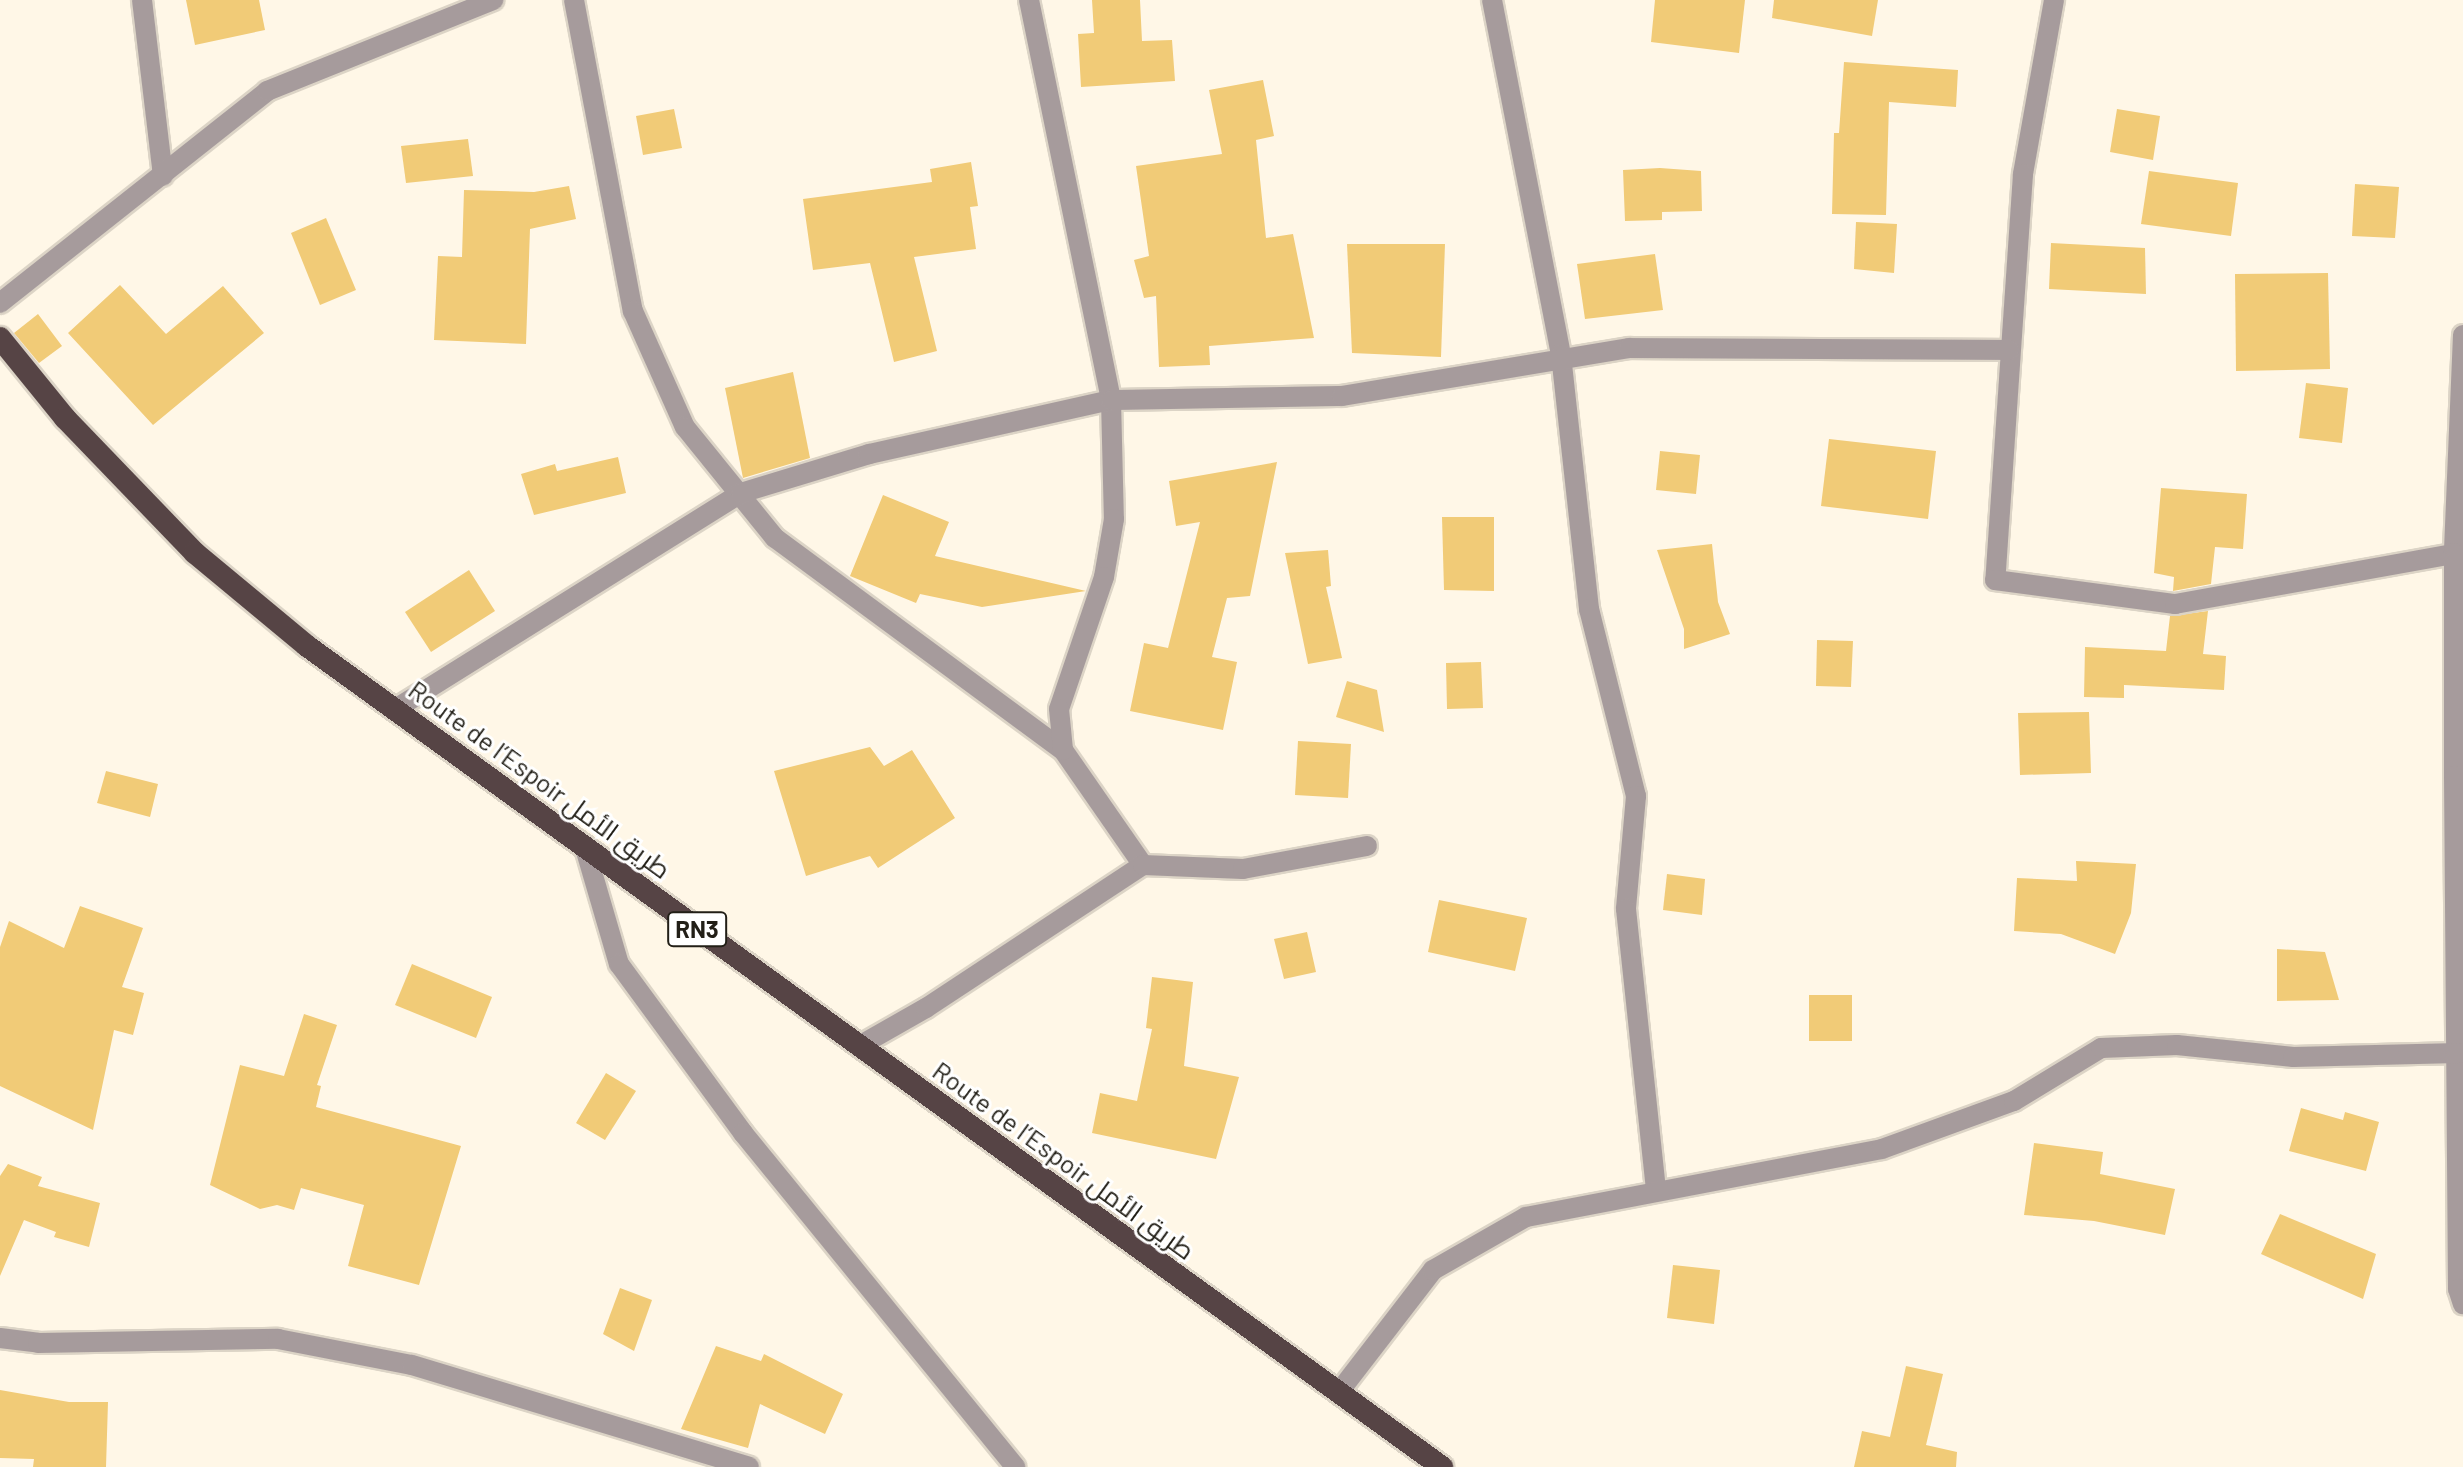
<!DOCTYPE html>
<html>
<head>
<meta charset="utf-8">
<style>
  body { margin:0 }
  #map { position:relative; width:2463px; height:1467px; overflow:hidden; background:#fff7e7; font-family:Barlow,Cairo,sans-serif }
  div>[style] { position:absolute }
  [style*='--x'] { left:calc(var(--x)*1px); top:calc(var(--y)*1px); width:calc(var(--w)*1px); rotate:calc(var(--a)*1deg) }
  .building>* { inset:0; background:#f1cb77 }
  .roads { filter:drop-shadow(2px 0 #dcd4c6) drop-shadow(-2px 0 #dcd4c6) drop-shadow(0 2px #dcd4c6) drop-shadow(0 -2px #dcd4c6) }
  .minor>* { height:20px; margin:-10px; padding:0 10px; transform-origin:10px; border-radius:10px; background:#a69b9c }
  .trunk>* { height:22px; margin:-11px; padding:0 11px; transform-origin:11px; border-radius:11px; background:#564445 }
  span { translate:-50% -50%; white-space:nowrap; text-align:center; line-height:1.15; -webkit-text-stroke:6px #fff; paint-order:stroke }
  .shield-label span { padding:2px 6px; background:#fff; border:2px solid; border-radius:6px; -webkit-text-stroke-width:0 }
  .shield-label { font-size:24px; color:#221f17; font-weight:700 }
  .street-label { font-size:26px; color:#221f17 }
</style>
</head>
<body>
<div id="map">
  <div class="building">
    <div style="clip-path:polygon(186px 0,259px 0,265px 30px,195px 45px)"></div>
    <div style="clip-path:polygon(1092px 0,1140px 0,1142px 41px,1172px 40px,1175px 81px,1081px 87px,1078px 34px,1094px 33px)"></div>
    <div style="clip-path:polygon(1655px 0,1745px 0,1739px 53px,1651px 42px)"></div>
    <div style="clip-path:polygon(1774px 0,1878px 0,1872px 36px,1772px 18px)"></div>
    <div style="clip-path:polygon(1844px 62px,1958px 70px,1956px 107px,1889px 102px,1886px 215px,1832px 214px,1834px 133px,1839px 133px)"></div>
    <div style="clip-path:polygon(1263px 80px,1274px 136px,1256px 140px,1266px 238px,1293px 234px,1314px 338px,1209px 346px,1210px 365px,1159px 367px,1156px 296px,1144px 298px,1134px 260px,1149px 256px,1136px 166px,1222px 154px,1209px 90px)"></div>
    <div style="clip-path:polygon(674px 109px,682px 148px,643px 155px,636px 116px)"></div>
    <div style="clip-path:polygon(2117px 109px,2160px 116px,2153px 160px,2110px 152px)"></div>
    <div style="clip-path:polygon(468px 139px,473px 176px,406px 183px,401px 146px)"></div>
    <div style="clip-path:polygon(971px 162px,978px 206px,970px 207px,976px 249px,914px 257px,937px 351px,894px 362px,870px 263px,813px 270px,803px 199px,932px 182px,930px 169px)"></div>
    <div style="clip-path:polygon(1660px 168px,1701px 171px,1702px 211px,1662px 212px,1662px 220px,1625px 221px,1623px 170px)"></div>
    <div style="clip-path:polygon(2149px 171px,2238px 183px,2231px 236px,2141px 224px)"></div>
    <div style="clip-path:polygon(2355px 184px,2399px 187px,2395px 238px,2352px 236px)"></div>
    <div style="clip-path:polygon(569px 186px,576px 219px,530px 229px,526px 344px,434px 340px,438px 256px,462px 257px,464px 190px,534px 192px)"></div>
    <div style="clip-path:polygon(326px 218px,356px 290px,320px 305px,291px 233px)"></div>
    <div style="clip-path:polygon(1856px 222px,1897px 224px,1894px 273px,1854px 269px)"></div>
    <div style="clip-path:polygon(2051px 243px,2145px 248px,2146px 294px,2049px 289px)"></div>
    <div style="clip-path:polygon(1347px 244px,1445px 244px,1441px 357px,1352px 353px)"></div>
    <div style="clip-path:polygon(1655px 254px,1663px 310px,1585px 319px,1577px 264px)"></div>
    <div style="clip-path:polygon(2328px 273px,2330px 369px,2236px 371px,2235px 274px)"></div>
    <div style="clip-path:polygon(120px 285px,166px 334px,223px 286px,264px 333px,153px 425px,68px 333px)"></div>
    <div style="clip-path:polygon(38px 314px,62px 346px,39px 363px,14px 333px)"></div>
    <div style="clip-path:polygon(793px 372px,810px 458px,743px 478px,725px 388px)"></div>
    <div style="clip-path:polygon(2306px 383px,2348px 388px,2342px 443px,2299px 438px)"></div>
    <div style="clip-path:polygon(1829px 439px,1936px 451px,1928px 519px,1821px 506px)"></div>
    <div style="clip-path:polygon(1660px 451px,1700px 455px,1696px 494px,1656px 490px)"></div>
    <div style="clip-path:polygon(618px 457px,626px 493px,534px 515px,521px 474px,555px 464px,557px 471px)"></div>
    <div style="clip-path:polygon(1277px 462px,1250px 596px,1227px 598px,1212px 657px,1237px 662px,1223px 730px,1130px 711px,1144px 643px,1168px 648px,1200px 522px,1176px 526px,1169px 481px)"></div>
    <div style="clip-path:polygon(2161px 488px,2247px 494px,2243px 549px,2215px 547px,2211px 584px,2173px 591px,2174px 577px,2154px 573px)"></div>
    <div style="clip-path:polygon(883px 495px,949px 522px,935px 556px,1086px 591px,982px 607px,920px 594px,916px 603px,850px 576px)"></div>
    <div style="clip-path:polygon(1442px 517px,1494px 517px,1494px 591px,1444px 590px)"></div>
    <div style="clip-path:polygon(1712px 544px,1718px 602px,1730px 634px,1684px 649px,1684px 629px,1657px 550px)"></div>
    <div style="clip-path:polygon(1328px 550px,1331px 586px,1326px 587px,1342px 658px,1308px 664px,1285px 553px)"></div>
    <div style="clip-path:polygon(469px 570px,495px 611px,431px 652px,405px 612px)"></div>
    <div style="clip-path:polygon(2208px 611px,2203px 654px,2226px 656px,2224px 690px,2124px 685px,2124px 698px,2084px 697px,2085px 647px,2166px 651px,2170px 616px)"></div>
    <div style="clip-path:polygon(1817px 640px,1853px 641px,1851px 687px,1816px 686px)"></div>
    <div style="clip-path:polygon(1481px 662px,1483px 708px,1447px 709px,1446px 663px)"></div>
    <div style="clip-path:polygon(1347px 681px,1377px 690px,1384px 732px,1336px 717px)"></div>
    <div style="clip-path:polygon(2089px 712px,2091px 773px,2020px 775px,2018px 713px)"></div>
    <div style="clip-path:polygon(1298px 741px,1351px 744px,1348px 798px,1295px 795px)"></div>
    <div style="clip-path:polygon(870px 747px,884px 766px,912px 750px,955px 818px,878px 868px,870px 856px,806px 876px,774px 771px)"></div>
    <div style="clip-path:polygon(106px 771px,158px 784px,150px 817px,97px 803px)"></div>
    <div style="clip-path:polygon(2076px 861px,2136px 864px,2131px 913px,2115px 954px,2061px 934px,2014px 931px,2017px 878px,2077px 881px)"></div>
    <div style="clip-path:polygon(1667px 874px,1705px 879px,1702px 915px,1663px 910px)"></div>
    <div style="clip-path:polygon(1439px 900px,1527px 918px,1515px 971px,1428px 952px)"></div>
    <div style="clip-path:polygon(80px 906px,143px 928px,122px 987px,144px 993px,133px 1035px,114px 1030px,93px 1130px,0 1086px,0 947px,9px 921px,64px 948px)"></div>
    <div style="clip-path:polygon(1307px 932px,1316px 972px,1284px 979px,1274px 939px)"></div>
    <div style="clip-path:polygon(2277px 949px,2325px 952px,2339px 1000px,2277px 1001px)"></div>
    <div style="clip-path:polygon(412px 964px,492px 997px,476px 1038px,395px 1005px)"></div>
    <div style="clip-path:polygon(1152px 977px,1193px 982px,1184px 1066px,1239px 1077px,1216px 1159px,1092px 1133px,1100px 1093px,1137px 1101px,1152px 1029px,1146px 1028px)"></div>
    <div style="clip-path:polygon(1809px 995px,1852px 995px,1852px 1041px,1809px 1041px)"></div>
    <div style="clip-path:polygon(304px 1014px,337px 1025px,317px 1085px,321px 1086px,316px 1107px,461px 1146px,419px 1285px,348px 1266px,364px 1205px,301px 1188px,294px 1210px,277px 1205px,260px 1209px,210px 1185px,240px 1065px,284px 1076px)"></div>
    <div style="clip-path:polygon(606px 1073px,636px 1091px,605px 1140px,576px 1123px)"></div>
    <div style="clip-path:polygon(2301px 1108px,2343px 1120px,2345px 1112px,2379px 1122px,2366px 1171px,2289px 1151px)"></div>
    <div style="clip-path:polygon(2034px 1143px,2103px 1152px,2100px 1174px,2175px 1189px,2165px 1235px,2094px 1221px,2024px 1215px)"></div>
    <div style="clip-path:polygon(8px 1164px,42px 1177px,38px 1186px,100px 1203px,89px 1247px,54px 1237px,56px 1232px,24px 1220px,0 1276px,0 1176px)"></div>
    <div style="clip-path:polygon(2280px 1214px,2376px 1254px,2363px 1299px,2261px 1254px)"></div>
    <div style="clip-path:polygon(1673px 1265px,1720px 1270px,1714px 1324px,1667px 1318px)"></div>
    <div style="clip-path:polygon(620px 1288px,652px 1300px,634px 1351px,603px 1334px)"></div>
    <div style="clip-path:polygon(716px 1346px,761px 1361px,764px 1354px,843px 1394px,825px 1434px,760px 1404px,748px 1448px,681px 1429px)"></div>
    <div style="clip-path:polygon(1906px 1366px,1943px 1374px,1926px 1445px,1957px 1452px,1956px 1467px,1854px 1467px,1862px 1431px,1890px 1437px)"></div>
    <div style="clip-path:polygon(0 1390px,69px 1402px,108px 1402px,106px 1467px,33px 1467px,34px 1459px,0 1458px)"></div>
  </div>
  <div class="roads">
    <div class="minor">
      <div style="--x:142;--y:0;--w:177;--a:83.2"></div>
      <div style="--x:574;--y:0;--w:317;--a:79.3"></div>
      <div style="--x:633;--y:311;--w:127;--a:65.9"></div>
      <div style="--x:685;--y:427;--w:143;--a:51"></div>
      <div style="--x:775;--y:538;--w:358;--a:36.4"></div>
      <div style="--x:1063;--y:750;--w:140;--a:55.2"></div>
      <div style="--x:1029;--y:0;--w:408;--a:78.4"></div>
      <div style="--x:1111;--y:400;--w:119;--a:88.6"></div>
      <div style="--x:1114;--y:519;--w:59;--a:99.8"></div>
      <div style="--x:1104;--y:577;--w:139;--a:108.8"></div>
      <div style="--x:1059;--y:709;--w:41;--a:84.4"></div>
      <div style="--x:1492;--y:0;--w:362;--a:79"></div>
      <div style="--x:1561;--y:355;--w:256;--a:83.7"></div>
      <div style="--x:1589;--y:609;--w:193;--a:75.9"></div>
      <div style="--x:1636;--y:796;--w:113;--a:95.1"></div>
      <div style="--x:1626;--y:909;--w:284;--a:83.9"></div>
      <div style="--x:2054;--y:0;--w:177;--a:100.1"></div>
      <div style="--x:2023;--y:174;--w:407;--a:93.9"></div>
      <div style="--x:1995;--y:580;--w:182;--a:7.6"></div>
      <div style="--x:2175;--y:604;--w:293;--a:-10.2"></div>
      <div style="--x:0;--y:303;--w:341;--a:-38.4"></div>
      <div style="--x:267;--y:91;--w:244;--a:-21.9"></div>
      <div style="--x:2463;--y:335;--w:218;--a:92.4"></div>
      <div style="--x:2454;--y:553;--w:223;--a:90"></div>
      <div style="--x:2454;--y:776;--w:513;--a:89.55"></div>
      <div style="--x:2458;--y:1289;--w:16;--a:72"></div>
      <div style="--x:397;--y:708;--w:406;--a:-32"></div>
      <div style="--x:741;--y:493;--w:134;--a:-16.9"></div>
      <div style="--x:869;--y:454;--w:248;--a:-12.6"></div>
      <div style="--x:1111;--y:400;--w:231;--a:-1"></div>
      <div style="--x:1342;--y:396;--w:291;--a:-9.5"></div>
      <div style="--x:1629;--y:348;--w:380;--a:0.3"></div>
      <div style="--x:585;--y:848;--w:121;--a:73.7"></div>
      <div style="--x:619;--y:964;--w:210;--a:53.7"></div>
      <div style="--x:743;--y:1133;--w:431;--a:50.8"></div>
      <div style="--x:859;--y:1046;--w:77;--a:-29.6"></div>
      <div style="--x:926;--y:1008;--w:260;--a:-33.4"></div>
      <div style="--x:1143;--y:865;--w:100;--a:2.3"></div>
      <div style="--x:1243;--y:869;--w:126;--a:-10.5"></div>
      <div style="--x:0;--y:1338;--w:38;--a:7"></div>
      <div style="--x:38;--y:1343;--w:240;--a:-1"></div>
      <div style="--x:278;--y:1339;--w:136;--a:11"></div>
      <div style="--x:412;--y:1365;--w:352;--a:16.8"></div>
      <div style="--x:1339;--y:1392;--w:154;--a:-52.4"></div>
      <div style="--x:1433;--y:1270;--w:107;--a:-29.7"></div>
      <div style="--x:1526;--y:1217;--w:362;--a:-10.8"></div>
      <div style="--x:1882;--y:1149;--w:140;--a:-20"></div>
      <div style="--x:2014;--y:1101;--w:102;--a:-31.3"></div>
      <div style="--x:2101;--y:1048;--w:76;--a:-2.3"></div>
      <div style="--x:2177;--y:1045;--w:117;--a:5.9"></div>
      <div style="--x:2293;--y:1057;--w:166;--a:-1.4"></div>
    </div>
    <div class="trunk">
      <div style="--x:0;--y:338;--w:103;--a:50.9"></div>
      <div style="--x:65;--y:418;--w:187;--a:46.1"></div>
      <div style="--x:195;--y:553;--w:146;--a:39.7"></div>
      <div style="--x:307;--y:646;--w:1401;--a:35.88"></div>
    </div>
  </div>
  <div class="shield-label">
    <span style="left:697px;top:929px">RN3</span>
  </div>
  <div class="street-label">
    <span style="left:540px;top:779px;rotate:36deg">Route de l’Espoir طريق الأمل</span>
    <span style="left:1064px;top:1160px;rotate:36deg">Route de l’Espoir طريق الأمل</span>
  </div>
</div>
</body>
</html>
